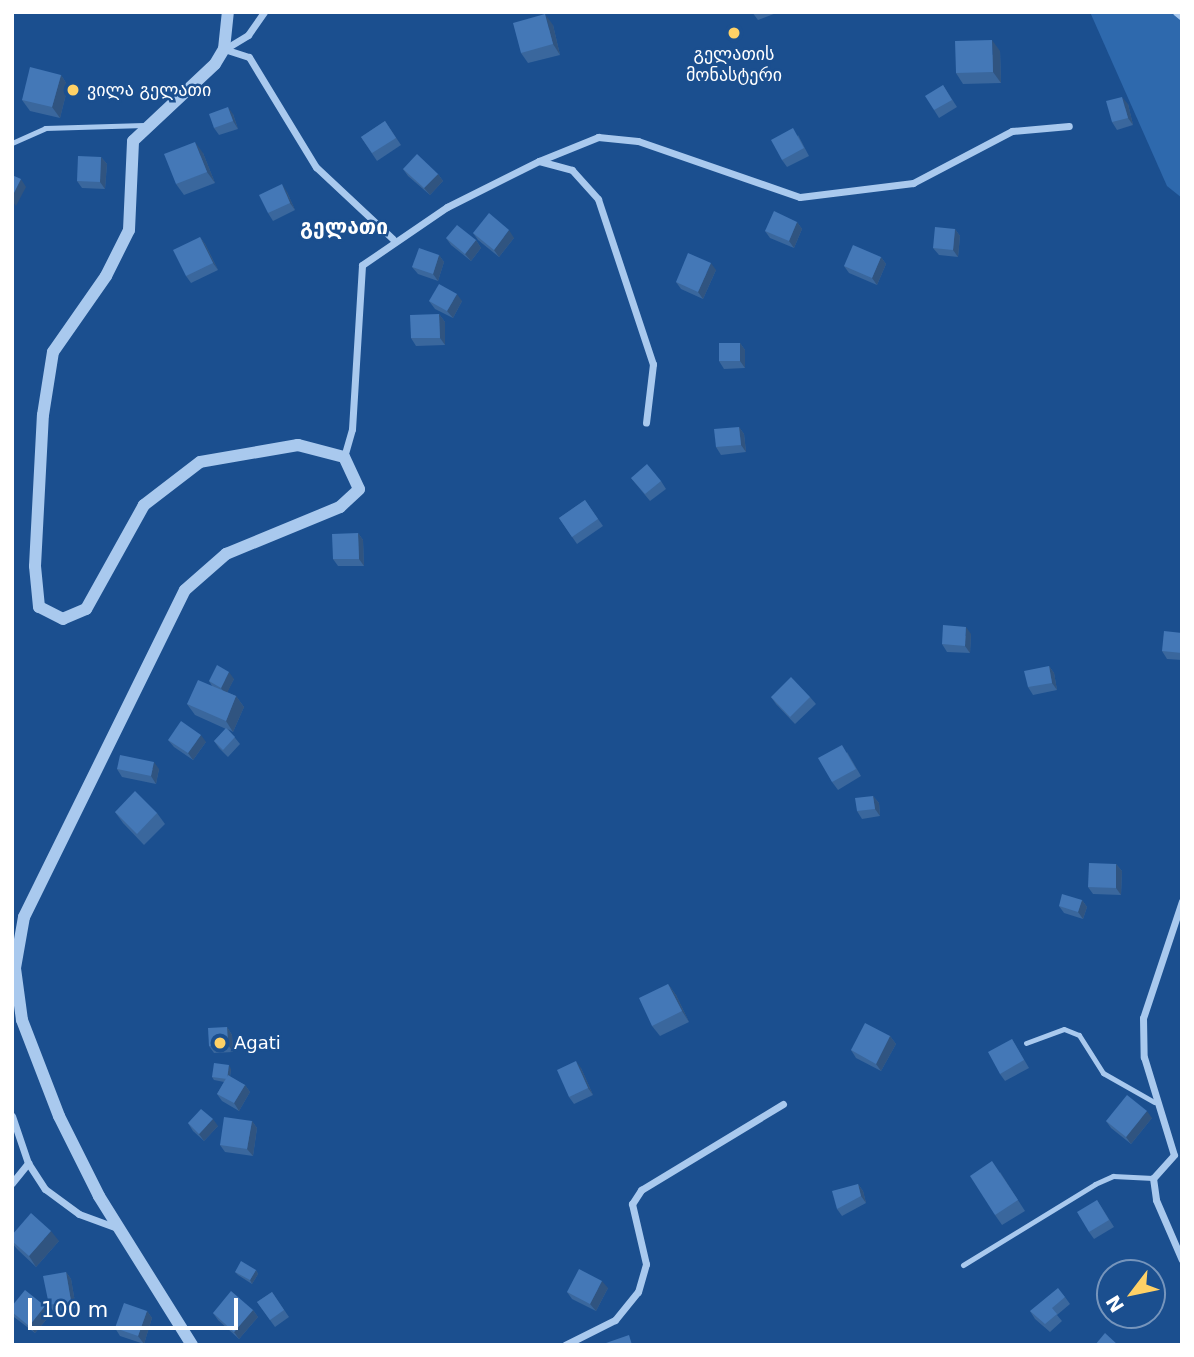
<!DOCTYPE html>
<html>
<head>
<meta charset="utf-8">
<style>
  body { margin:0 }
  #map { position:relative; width:1194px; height:1357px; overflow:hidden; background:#1b4f8f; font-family:"DejaVu Sans","Noto Sans Georgian",sans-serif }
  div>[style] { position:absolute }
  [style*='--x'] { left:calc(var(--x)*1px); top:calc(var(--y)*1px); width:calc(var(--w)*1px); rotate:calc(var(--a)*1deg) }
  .green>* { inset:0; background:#2e69ad }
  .service>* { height:5px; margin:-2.5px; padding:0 2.5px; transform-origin:2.5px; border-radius:2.5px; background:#a9c9ee }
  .minor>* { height:7px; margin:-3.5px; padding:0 3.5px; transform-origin:3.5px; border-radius:3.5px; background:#a9c9ee }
  .tertiary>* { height:12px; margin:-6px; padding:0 6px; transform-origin:6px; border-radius:6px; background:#a9c9ee }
  .wall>* { inset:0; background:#3a679d }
  .shaded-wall>* { inset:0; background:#305480 }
  .building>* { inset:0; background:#4478b7 }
  .dots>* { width:19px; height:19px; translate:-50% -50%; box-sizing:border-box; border:4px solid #1b4f8f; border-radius:50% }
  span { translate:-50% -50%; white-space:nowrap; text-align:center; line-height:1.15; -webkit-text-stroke:5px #1b4f8f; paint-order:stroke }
  .poi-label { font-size:18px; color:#fff }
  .left { translate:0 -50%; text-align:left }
  .quarter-label { font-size:21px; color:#fff; font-weight:700 }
  .frame { position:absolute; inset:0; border:14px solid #fff; pointer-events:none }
  .north { position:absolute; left:1096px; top:1259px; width:70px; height:70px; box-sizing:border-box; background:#1b4f8f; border:2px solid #7695bc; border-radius:50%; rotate:238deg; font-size:19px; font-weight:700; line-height:28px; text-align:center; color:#fff }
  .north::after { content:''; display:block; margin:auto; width:24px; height:32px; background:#ffd166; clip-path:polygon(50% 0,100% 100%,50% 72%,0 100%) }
  .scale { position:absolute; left:28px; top:1298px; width:210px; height:32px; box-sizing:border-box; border:4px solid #fff; border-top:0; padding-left:9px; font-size:21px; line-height:24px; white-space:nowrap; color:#fff; -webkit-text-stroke:5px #1b4f8f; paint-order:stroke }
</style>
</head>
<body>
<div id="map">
  <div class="green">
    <div style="clip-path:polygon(1090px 12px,1182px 12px,1182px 198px,1167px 186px)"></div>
  </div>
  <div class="service">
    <div style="--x:12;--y:143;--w:36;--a:-24"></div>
    <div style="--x:45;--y:128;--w:99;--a:-1.7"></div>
    <div style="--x:1026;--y:1043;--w:40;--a:-20.2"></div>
    <div style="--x:1064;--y:1029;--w:16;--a:22"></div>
    <div style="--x:1079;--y:1035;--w:45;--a:57.7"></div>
    <div style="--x:1103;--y:1073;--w:59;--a:29.6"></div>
    <div style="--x:963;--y:1265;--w:155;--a:-31.5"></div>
    <div style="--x:1095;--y:1184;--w:20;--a:-24"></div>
    <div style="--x:1113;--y:1176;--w:40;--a:2.9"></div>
  </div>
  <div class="minor">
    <div style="--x:1176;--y:12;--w:8;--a:40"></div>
    <div style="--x:224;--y:49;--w:26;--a:18"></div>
    <div style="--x:249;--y:57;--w:129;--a:58.7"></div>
    <div style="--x:316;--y:167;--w:105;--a:43.1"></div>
    <div style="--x:225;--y:49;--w:27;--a:-31"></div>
    <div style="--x:248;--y:35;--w:28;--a:-55"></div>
    <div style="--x:539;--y:161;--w:64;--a:-22.1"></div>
    <div style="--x:598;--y:137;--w:40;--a:5.7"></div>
    <div style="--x:638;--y:141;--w:171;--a:19.1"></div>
    <div style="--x:800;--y:197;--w:114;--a:-7.1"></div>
    <div style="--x:913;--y:183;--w:112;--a:-27.7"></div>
    <div style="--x:1012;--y:131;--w:57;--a:-5"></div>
    <div style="--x:344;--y:457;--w:29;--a:-74"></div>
    <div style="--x:352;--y:429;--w:164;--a:-86.5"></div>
    <div style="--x:362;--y:265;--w:103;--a:-34.3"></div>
    <div style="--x:447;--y:207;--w:103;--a:-26.6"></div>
    <div style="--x:539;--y:161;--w:34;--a:15"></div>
    <div style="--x:572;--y:170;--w:39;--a:48"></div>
    <div style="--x:598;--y:199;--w:174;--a:71.6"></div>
    <div style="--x:653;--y:364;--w:59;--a:96.8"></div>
    <div style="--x:1182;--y:901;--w:123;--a:108.4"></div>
    <div style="--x:1143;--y:1018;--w:39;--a:89"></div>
    <div style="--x:1144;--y:1057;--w:102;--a:73"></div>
    <div style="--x:1174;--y:1155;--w:31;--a:132"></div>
    <div style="--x:1153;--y:1178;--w:22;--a:82"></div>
    <div style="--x:1156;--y:1200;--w:65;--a:66.6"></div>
    <div style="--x:12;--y:1116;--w:50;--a:71.2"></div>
    <div style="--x:28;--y:1163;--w:31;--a:57"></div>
    <div style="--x:45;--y:1189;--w:42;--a:36.3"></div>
    <div style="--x:79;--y:1214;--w:40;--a:20.2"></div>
    <div style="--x:12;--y:1183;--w:26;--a:-51"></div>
    <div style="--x:565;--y:1345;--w:56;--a:-26.6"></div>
    <div style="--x:615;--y:1320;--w:36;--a:-51"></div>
    <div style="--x:638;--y:1292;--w:29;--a:-74"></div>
    <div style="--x:646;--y:1264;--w:62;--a:-103.1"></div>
    <div style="--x:632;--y:1204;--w:17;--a:-57"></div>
    <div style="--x:641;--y:1190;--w:166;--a:-31.2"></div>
  </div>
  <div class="tertiary">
    <div style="--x:192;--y:1345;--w:176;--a:-122"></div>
    <div style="--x:99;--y:1196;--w:89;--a:-116.6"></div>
    <div style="--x:59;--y:1116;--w:103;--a:-111.1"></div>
    <div style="--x:22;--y:1020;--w:52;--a:-97.7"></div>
    <div style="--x:15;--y:968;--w:52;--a:-80"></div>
    <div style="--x:24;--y:917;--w:364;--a:-63.8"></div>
    <div style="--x:185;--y:590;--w:55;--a:-41.3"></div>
    <div style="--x:226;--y:554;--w:123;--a:-22.4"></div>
    <div style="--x:340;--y:507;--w:26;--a:-43"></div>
    <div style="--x:359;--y:489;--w:35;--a:-115"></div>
    <div style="--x:344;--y:457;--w:48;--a:-165.4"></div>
    <div style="--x:298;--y:445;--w:99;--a:170.2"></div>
    <div style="--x:200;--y:462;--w:71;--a:142.5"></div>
    <div style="--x:144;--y:505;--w:119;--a:119.1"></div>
    <div style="--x:86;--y:609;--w:25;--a:157"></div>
    <div style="--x:63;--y:619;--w:27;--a:-153"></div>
    <div style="--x:39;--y:607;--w:41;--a:-95.6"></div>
    <div style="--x:35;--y:566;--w:151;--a:-87"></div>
    <div style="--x:43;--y:415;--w:64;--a:-81"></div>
    <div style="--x:53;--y:352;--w:93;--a:-55.1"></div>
    <div style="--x:106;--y:276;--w:51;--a:-63.4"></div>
    <div style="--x:129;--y:230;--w:89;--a:-87.4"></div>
    <div style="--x:133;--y:141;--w:112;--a:-43.2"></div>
    <div style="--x:215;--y:64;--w:17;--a:-59"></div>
    <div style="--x:224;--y:49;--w:37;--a:-84"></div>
  </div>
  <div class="wall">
    <div style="clip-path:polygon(752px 12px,779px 12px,758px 20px)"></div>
    <div style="clip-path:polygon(553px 25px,560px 55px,528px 63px,521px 53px)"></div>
    <div style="clip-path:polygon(1000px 51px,1001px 83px,963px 84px,956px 73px)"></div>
    <div style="clip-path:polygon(61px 75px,68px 86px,60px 118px,30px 111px,22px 100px)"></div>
    <div style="clip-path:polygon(943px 85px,957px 107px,939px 118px,934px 110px)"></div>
    <div style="clip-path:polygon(1128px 104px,1133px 125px,1117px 130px,1112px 122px)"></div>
    <div style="clip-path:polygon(233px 114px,238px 129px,219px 135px,214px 128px)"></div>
    <div style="clip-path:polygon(385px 121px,401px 145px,377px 161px,361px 137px)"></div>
    <div style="clip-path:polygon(798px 135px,809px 156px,787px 167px,782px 160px)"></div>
    <div style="clip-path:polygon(203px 153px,215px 183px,184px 195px,176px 184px)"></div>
    <div style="clip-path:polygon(101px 157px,107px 164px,105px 189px,82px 188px,77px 181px)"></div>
    <div style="clip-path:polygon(403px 169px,438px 174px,443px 181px,430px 195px,408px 176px)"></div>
    <div style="clip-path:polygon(287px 192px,295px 210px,273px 221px,268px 213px)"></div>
    <div style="clip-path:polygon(797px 222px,802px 229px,794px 248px,770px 238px,765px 231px)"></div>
    <div style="clip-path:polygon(955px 229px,960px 236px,958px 257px,939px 255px,933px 248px)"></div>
    <div style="clip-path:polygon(473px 233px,514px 238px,499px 257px,478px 240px)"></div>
    <div style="clip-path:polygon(200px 237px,205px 244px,218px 270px,191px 283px,186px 276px)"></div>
    <div style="clip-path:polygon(446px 238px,476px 240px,481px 248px,471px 261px,451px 245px)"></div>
    <div style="clip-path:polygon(439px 255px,444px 262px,438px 281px,418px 274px,412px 267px)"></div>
    <div style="clip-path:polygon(881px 257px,886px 264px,877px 285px,849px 273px,844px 266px)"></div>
    <div style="clip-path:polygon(716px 270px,703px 299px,681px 289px,676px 282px)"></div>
    <div style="clip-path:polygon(429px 301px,462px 301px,453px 318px,435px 309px)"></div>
    <div style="clip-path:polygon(439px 314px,445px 322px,445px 345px,416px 346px,411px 338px)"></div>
    <div style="clip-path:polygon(740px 343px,745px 350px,745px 368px,724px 369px,719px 361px)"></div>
    <div style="clip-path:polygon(739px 427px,744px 434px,746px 452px,721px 455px,716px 447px)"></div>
    <div style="clip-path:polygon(631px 478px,661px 481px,666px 489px,650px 501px)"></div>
    <div style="clip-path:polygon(585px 500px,603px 526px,577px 544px,559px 518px)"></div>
    <div style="clip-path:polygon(358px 533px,363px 540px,364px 566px,338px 566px,333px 559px)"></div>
    <div style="clip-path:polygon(1182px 633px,1182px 660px,1167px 659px,1162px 651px)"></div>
    <div style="clip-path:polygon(971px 634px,970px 653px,947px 652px,942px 644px)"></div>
    <div style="clip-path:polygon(1049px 666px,1054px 673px,1057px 690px,1033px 695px,1028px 687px)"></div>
    <div style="clip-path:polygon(234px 679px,227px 692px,236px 696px,244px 707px,233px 732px,228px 729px,240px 744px,228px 757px,219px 748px,214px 741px,226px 729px,195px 715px,187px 704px,212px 686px,209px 681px)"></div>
    <div style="clip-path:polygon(771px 697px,810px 697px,816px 704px,795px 724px,776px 704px)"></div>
    <div style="clip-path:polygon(168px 740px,206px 742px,193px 760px,174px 747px)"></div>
    <div style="clip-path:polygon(847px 752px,861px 776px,838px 790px,832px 782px)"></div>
    <div style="clip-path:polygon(117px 769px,159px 769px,156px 784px,122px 777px)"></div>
    <div style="clip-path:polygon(873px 796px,879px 803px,880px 816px,862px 819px,857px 811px)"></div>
    <div style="clip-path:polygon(115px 812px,157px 813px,165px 824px,144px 845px,123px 823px)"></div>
    <div style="clip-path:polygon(1116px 864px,1122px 871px,1121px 895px,1093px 894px,1088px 887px)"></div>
    <div style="clip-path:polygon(1082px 900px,1087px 907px,1083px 919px,1064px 913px,1059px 906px)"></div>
    <div style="clip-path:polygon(668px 984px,676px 995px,689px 1022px,660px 1036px,652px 1026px)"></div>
    <div style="clip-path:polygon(227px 1027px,232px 1035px,233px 1052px,214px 1053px,209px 1046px)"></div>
    <div style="clip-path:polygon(890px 1036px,896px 1044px,881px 1071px,856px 1058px,851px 1050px)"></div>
    <div style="clip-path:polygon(1012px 1039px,1029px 1068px,1005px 1081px,1000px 1074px)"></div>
    <div style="clip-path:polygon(581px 1068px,593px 1095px,574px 1104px,569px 1097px)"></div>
    <div style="clip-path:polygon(231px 1069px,230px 1077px,245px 1085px,250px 1092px,239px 1111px,222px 1101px,217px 1094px,224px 1082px,214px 1080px,212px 1077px)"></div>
    <div style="clip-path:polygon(1152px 1118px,1131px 1144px,1111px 1128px,1106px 1121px)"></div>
    <div style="clip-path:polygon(252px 1121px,257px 1128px,253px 1156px,225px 1152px,220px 1145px)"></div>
    <div style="clip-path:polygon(188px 1123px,218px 1126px,204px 1141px,193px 1131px)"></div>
    <div style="clip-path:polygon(1000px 1172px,1025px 1211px,1002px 1225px,995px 1215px)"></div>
    <div style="clip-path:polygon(858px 1184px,863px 1191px,866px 1203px,842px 1216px,837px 1209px)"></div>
    <div style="clip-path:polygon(1097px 1200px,1114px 1227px,1094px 1239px,1089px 1232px)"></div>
    <div style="clip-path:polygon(12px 1235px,59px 1241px,36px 1267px,17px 1249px,12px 1243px)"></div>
    <div style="clip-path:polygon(256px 1270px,258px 1274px,252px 1284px,238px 1275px,235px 1272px)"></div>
    <div style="clip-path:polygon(66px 1272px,71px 1279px,76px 1308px,54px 1312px,49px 1305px)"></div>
    <div style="clip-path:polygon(608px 1288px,596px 1311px,572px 1299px,567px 1292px)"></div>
    <div style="clip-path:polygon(272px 1292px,289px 1317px,275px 1327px,257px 1302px)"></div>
    <div style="clip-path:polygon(1065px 1297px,1070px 1304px,1057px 1315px,1062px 1321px,1050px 1332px,1035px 1319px,1030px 1311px)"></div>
    <div style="clip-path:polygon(12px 1306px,45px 1306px,51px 1314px,35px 1333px,14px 1317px,12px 1314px)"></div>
    <div style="clip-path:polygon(253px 1310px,258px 1317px,239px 1339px,218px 1320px,213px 1313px)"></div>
    <div style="clip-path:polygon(147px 1311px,152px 1318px,144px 1344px,120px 1336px,115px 1328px)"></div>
  </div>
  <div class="shaded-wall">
    <div style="clip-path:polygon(545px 14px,553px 25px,560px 55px,553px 44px)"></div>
    <div style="clip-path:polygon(992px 40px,1000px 51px,1001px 83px,993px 72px)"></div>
    <div style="clip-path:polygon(61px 75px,68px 86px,60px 118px,52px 107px)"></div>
    <div style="clip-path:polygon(1122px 97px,1128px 104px,1133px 125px,1128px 118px)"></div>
    <div style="clip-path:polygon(228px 107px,233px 114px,238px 129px,233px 121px)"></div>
    <div style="clip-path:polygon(195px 142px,203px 153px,215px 183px,207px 172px)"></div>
    <div style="clip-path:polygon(101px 157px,107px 164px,105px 189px,100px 182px)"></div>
    <div style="clip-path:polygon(438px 174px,443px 181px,430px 195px,424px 188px)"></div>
    <div style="clip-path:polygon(21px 179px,26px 187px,16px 206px,12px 201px,12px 197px)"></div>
    <div style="clip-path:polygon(282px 184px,287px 192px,295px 210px,290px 203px)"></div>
    <div style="clip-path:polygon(797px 222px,802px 229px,794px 248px,789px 241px)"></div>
    <div style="clip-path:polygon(955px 229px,960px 236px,958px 257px,953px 250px)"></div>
    <div style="clip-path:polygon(509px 230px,514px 238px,499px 257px,494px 250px)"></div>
    <div style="clip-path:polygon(200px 237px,205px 244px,218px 270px,213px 263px)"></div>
    <div style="clip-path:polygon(476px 240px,481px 248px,471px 261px,465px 254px)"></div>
    <div style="clip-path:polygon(439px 255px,444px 262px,438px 281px,433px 274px)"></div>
    <div style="clip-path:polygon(881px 257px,886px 264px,877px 285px,872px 278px)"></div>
    <div style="clip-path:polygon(711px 263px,716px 270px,703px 299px,698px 292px)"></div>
    <div style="clip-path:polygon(457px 294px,462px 301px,453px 318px,447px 311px)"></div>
    <div style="clip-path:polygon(439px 314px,445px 322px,445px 345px,440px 338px)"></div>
    <div style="clip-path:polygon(740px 343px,745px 350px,745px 368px,740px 361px)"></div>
    <div style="clip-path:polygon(739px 427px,744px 434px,746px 452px,741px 445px)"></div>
    <div style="clip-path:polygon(358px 533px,363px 540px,364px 566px,359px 559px)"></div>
    <div style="clip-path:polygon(966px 627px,971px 634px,970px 653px,965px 646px)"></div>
    <div style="clip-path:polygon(1049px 666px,1054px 673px,1057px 690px,1052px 683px)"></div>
    <div style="clip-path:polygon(229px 672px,234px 679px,226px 695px,221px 688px)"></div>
    <div style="clip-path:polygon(236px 696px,244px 707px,233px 732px,226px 721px)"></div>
    <div style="clip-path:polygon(201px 735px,206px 742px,193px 760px,188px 753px)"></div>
    <div style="clip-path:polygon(154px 762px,159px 769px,156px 784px,151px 776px)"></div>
    <div style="clip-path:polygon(873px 796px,879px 803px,880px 816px,875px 809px)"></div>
    <div style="clip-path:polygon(1116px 864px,1122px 871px,1121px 895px,1116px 888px)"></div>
    <div style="clip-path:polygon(1082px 900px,1087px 907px,1083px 919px,1078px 912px)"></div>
    <div style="clip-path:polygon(668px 984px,676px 995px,689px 1022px,682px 1011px)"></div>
    <div style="clip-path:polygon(227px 1027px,232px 1035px,233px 1052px,228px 1045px)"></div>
    <div style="clip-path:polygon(890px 1036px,896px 1044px,881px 1071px,876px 1064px)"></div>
    <div style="clip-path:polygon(576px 1061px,581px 1068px,593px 1095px,588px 1088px)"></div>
    <div style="clip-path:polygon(229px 1065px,231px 1069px,229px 1082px,227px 1079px)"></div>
    <div style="clip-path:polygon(245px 1085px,250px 1092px,239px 1111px,234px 1103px)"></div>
    <div style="clip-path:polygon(1147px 1111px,1152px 1118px,1131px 1144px,1126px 1137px)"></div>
    <div style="clip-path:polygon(213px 1119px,218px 1126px,204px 1141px,199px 1134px)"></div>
    <div style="clip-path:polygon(252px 1121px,257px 1128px,253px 1156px,247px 1149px)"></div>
    <div style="clip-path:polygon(858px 1184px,863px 1191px,866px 1203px,861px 1196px)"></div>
    <div style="clip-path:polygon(51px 1231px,59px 1241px,36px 1267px,29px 1256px)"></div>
    <div style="clip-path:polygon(256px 1270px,258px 1274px,252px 1284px,250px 1280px)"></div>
    <div style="clip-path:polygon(66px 1272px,71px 1279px,76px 1308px,71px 1301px)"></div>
    <div style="clip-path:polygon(602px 1281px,608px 1288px,596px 1311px,590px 1304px)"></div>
    <div style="clip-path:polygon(45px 1306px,51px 1314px,35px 1333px,29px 1326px)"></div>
    <div style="clip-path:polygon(253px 1310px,258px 1317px,239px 1339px,234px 1332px)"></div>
    <div style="clip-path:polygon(147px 1311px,152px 1318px,144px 1344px,138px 1336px)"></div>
  </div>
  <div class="building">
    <div style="clip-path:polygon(545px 14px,553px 44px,521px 53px,513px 23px)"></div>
    <div style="clip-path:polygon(992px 40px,993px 72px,956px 73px,955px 41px)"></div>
    <div style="clip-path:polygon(30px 67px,61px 75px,52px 107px,22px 100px)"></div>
    <div style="clip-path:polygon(943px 85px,952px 100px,934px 110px,925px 96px)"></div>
    <div style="clip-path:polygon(1122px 97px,1128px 118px,1112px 122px,1106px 101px)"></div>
    <div style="clip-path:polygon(228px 107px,233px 121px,214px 128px,209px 114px)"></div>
    <div style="clip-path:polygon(385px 121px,396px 138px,372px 153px,361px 137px)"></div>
    <div style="clip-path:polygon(793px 128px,804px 148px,782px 160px,771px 140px)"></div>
    <div style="clip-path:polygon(195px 142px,207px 172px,176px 184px,164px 154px)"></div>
    <div style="clip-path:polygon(417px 154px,438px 174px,424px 188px,403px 169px)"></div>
    <div style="clip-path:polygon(78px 156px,101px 157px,100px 182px,77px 181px)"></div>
    <div style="clip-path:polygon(12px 175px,21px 179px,12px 197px)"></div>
    <div style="clip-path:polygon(282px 184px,290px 203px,268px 213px,259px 195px)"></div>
    <div style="clip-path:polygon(774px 211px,797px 222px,789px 241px,765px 231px)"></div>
    <div style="clip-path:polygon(489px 213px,509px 230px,494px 250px,473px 233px)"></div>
    <div style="clip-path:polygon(457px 225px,476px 240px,465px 254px,446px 238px)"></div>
    <div style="clip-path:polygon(935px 227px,955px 229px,953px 250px,933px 248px)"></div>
    <div style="clip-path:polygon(200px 237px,213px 263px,186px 276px,173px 250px)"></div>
    <div style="clip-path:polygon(853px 245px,881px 257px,872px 278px,844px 266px)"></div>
    <div style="clip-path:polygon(419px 248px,439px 255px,433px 274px,412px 267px)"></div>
    <div style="clip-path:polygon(688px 253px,711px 263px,698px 292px,676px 282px)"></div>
    <div style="clip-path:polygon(439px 284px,457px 294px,447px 311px,429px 301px)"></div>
    <div style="clip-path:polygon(439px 314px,440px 338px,411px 338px,410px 315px)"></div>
    <div style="clip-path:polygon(719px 343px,740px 343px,740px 361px,719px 361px)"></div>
    <div style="clip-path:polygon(739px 427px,741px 445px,716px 447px,714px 429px)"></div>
    <div style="clip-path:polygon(647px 464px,661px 481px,645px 494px,631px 478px)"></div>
    <div style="clip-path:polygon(585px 500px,598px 519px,572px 537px,559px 518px)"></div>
    <div style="clip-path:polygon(358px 533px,359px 559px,333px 559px,332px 534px)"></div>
    <div style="clip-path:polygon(943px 625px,966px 627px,965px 646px,942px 644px)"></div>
    <div style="clip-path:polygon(1164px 631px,1182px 633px,1182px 653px,1162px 651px)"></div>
    <div style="clip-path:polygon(217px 665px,229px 672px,221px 688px,209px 681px)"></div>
    <div style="clip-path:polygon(1049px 666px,1052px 683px,1028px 687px,1024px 671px)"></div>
    <div style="clip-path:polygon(791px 677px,810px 697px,790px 717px,771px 697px)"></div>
    <div style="clip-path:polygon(198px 680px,236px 696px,226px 721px,187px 704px)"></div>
    <div style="clip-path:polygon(181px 721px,201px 735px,188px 753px,168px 740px)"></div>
    <div style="clip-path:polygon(226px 728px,235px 737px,223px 750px,214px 741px)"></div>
    <div style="clip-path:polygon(842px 745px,856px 769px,832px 782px,818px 758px)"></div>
    <div style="clip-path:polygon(120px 755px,154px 762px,151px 776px,117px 769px)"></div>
    <div style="clip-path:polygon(135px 791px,157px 813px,137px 834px,115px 812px)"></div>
    <div style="clip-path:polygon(873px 796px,875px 809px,857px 811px,855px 798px)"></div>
    <div style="clip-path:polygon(1089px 863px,1116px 864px,1116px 888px,1088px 887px)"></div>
    <div style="clip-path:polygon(1062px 894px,1082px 900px,1078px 912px,1059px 906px)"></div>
    <div style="clip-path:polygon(668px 984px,682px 1011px,652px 1026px,639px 998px)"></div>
    <div style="clip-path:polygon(865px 1023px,890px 1036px,876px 1064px,851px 1050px)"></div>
    <div style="clip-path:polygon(227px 1027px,228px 1045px,209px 1046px,208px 1028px)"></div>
    <div style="clip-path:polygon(1012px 1039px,1024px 1060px,1000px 1074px,988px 1052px)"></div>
    <div style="clip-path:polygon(576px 1061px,588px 1088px,569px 1097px,557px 1070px)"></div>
    <div style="clip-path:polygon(214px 1063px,229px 1065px,227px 1079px,212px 1077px)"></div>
    <div style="clip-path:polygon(228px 1075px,245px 1085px,234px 1103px,217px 1094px)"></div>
    <div style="clip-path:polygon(1127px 1095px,1147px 1111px,1126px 1137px,1106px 1121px)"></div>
    <div style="clip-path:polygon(201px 1109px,213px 1119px,199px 1134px,188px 1123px)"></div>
    <div style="clip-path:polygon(224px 1117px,252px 1121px,247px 1149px,220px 1145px)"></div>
    <div style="clip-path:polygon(992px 1161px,1018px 1200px,995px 1215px,970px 1176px)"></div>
    <div style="clip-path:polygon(858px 1184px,861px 1196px,837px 1209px,832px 1191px)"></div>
    <div style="clip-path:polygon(1097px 1200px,1109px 1220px,1089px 1232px,1077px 1212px)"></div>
    <div style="clip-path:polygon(31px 1213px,51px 1231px,29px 1256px,12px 1241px,12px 1235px)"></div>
    <div style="clip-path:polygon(241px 1261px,256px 1270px,250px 1280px,235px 1272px)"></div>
    <div style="clip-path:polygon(579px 1269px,602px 1281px,590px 1304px,567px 1292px)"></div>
    <div style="clip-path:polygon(66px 1272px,71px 1301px,49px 1305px,43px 1276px)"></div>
    <div style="clip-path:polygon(1058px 1288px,1065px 1297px,1052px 1308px,1057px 1314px,1045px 1324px,1030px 1311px)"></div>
    <div style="clip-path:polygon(25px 1290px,45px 1306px,29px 1326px,12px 1312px,12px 1306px)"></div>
    <div style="clip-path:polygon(231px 1291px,253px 1310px,234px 1332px,213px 1313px)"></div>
    <div style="clip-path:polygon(272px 1292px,284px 1310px,270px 1320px,257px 1302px)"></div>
    <div style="clip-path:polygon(124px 1303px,147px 1311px,138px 1336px,115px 1328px)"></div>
    <div style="clip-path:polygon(1105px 1333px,1118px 1345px,1095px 1345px)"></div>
    <div style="clip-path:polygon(629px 1335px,632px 1345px,607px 1345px,606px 1343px)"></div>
  </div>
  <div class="dots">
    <div style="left:734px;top:33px;background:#ffd166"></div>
    <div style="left:73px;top:90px;background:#ffd166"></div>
    <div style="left:220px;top:1043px;background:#ffd166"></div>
  </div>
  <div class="poi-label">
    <span style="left:734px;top:65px">გელათის<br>მონასტერი</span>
    <span class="left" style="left:87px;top:90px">ვილა გელათი</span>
    <span class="left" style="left:234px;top:1043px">Agati</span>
  </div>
  <div class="quarter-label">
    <span style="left:344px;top:227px">გელათი</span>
  </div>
  <div class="frame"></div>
  <div class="north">N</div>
  <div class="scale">100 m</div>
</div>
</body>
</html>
